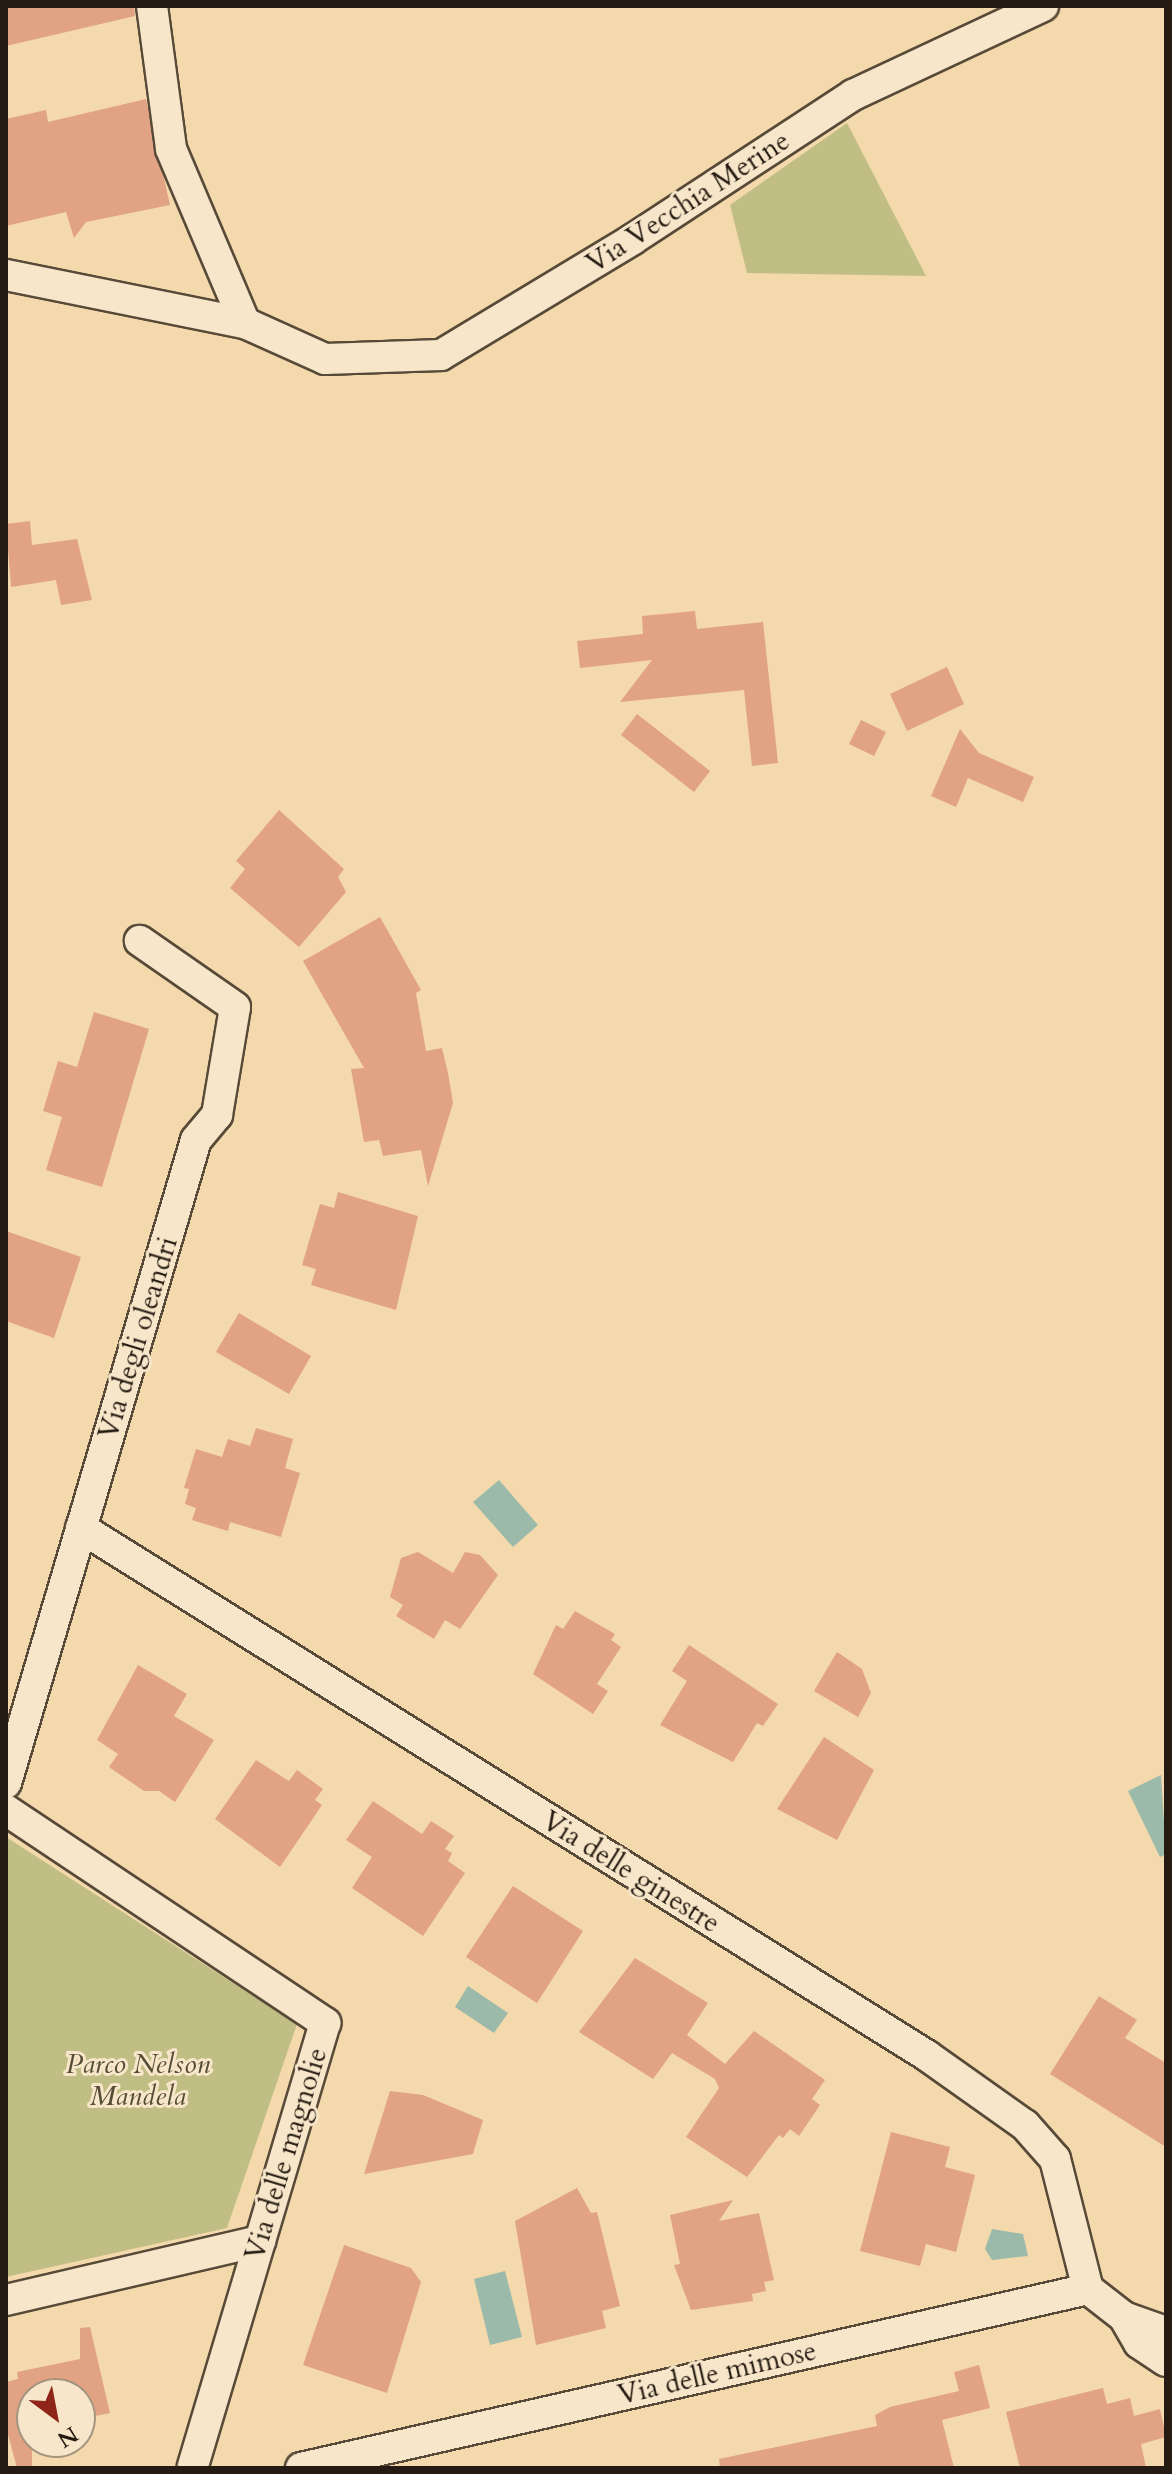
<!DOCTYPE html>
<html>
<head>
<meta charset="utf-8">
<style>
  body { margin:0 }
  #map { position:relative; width:1172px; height:2474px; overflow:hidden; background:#f3d9ac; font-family:Cardo,serif }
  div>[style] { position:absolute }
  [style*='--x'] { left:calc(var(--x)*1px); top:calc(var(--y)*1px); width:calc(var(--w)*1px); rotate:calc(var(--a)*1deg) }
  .green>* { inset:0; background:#c1be85 }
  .water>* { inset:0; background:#9bbaaa }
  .building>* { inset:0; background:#e2a284 }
  .roads { filter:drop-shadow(2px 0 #584a38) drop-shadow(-2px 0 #584a38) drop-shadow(0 2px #584a38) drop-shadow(0 -2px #584a38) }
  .minor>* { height:30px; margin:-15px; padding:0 15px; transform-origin:15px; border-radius:15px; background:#f7e6c9 }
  span { translate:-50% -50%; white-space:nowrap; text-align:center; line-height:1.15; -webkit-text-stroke:6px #f7e6c9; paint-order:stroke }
  .street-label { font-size:28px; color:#251b12 }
  .park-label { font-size:28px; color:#544c34; font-style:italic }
  .frame { position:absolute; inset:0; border:8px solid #251b12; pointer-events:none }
  .north { position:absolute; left:16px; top:2378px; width:80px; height:80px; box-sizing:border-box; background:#f7e6c9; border:2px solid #a39580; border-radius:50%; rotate:148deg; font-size:22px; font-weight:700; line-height:32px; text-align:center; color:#251b12 }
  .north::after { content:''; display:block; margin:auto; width:28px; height:36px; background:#8f2418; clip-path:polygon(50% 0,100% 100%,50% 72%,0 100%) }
</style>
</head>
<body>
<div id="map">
  <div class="green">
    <div style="clip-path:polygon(847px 123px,926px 276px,747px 273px,730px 205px)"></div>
    <div style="clip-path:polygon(6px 1837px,297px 2024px,227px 2228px,6px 2277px)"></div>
  </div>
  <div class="water">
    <div style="clip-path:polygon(499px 1480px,538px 1525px,513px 1547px,473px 1502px)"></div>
    <div style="clip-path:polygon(1161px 1775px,1166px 1854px,1160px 1857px,1128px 1791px)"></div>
    <div style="clip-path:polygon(468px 1986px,508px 2013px,494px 2033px,455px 2007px)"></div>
    <div style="clip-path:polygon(992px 2229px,1023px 2234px,1028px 2256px,992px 2260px,985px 2249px)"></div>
    <div style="clip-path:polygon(505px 2271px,522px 2337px,490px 2345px,474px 2279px)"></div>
  </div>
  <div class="building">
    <div style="clip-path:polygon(6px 6px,134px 6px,135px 16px,6px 46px)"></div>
    <div style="clip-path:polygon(146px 99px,170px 205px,86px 222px,74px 238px,66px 212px,6px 226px,6px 119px,46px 110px,48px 122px)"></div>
    <div style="clip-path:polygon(30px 521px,32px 545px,77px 539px,92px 600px,61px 605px,56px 580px,11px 587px,6px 524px)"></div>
    <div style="clip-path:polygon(695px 611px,697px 629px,763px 622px,778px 763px,752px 766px,744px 690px,620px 702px,652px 660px,580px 668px,577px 641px,643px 634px,642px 616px)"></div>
    <div style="clip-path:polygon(947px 667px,964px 704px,907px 731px,890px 694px)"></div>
    <div style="clip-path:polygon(637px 714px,710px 771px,694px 792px,621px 735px)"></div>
    <div style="clip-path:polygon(861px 720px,886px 732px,874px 756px,849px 744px)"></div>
    <div style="clip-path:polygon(960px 729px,979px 753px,1034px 777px,1023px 802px,968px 778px,956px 807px,931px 796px)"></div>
    <div style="clip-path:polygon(279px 810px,344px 869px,338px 877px,346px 892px,299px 947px,230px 888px,245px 869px,236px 861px)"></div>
    <div style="clip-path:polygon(380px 917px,421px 990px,416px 993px,426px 1051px,442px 1048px,448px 1073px,453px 1103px,428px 1186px,421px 1150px,383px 1156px,379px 1140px,364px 1142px,351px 1069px,364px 1068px,303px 961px)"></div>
    <div style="clip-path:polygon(94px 1012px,149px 1029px,102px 1187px,46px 1170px,62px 1117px,43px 1111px,58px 1061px,77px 1067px)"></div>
    <div style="clip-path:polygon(338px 1192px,418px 1216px,396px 1310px,311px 1285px,316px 1269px,302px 1265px,320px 1204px,334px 1208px)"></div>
    <div style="clip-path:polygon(6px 1231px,81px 1257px,54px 1338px,6px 1321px)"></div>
    <div style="clip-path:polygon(239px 1313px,311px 1356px,289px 1394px,216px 1352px)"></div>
    <div style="clip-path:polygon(256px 1428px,293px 1439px,285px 1468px,300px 1473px,281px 1537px,230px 1522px,228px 1531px,192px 1520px,196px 1508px,185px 1504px,189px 1489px,184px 1488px,196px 1449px,222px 1457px,228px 1439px,250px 1446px)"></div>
    <div style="clip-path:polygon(418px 1552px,453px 1573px,465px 1552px,480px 1555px,498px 1575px,460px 1629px,445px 1620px,434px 1639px,396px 1616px,403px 1605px,390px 1597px,401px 1558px)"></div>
    <div style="clip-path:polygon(575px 1611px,615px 1634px,611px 1640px,621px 1647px,597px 1684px,608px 1691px,593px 1714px,533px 1674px,556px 1625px,563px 1629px)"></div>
    <div style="clip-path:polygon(689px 1645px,778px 1704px,763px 1726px,757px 1723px,733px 1762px,660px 1725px,687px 1681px,672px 1671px)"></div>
    <div style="clip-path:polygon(837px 1652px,862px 1669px,871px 1693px,858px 1717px,814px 1691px)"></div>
    <div style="clip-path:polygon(138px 1665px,187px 1694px,174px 1716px,214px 1740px,175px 1802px,159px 1791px,144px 1791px,109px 1767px,118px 1754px,97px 1740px)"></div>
    <div style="clip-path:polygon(824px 1737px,874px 1770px,837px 1840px,777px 1809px)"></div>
    <div style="clip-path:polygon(256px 1760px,289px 1781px,297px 1770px,323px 1789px,315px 1800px,322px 1805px,280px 1867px,215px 1819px)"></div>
    <div style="clip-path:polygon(373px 1801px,422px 1834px,431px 1821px,454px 1836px,445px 1849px,452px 1853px,448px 1861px,465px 1873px,423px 1936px,352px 1888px,372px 1857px,346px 1840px)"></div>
    <div style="clip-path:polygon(513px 1886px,583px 1931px,537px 2003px,466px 1957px)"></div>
    <div style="clip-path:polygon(635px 1958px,708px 2003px,687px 2035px,725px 2064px,754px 2031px,825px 2080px,812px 2099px,820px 2105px,799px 2136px,790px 2129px,783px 2138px,779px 2135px,747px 2177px,686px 2137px,719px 2088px,715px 2079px,672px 2053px,653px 2079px,579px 2032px)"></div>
    <div style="clip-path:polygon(1099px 1996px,1137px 2020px,1125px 2038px,1166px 2063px,1166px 2147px,1050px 2074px)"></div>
    <div style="clip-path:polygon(390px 2091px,423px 2095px,483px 2120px,473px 2154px,364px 2174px)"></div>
    <div style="clip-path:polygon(891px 2132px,950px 2147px,945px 2167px,975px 2175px,956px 2252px,926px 2244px,920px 2266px,860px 2251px)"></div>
    <div style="clip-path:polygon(577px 2188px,591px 2213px,597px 2212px,620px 2306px,602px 2311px,606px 2328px,536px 2345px,515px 2221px)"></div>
    <div style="clip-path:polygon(733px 2200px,719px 2221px,759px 2213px,774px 2280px,764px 2282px,766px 2291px,752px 2294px,753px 2301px,691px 2310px,674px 2265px,680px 2264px,670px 2215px)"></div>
    <div style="clip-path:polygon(344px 2245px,411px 2268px,421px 2282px,387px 2393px,303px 2365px)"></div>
    <div style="clip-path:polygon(90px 2327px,110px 2413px,80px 2419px,80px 2394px,32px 2394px,32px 2468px,17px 2468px,6px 2427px,6px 2382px,18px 2379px,17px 2372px,80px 2359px,80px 2328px)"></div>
    <div style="clip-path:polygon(979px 2365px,990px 2408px,942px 2420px,954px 2468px,720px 2468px,719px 2459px,877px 2426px,875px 2415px,890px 2407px,959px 2391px,954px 2372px)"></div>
    <div style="clip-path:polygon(1103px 2388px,1107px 2404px,1130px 2398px,1134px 2416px,1160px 2409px,1166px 2437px,1141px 2444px,1146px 2468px,1020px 2468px,1006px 2412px)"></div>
  </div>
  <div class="roads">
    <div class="minor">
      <div style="--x:152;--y:6;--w:144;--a:82.4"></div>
      <div style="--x:171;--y:149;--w:189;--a:67"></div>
      <div style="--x:6;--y:275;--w:244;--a:11.4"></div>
      <div style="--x:245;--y:323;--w:88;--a:24.2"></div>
      <div style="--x:325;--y:359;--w:116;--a:-2"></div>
      <div style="--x:441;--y:355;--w:224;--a:-31.1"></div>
      <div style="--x:633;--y:239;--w:263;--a:-33.2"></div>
      <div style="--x:853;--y:95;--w:210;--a:-25.1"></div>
      <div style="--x:81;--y:1528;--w:996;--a:31.95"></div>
      <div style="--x:926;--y:2055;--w:121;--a:35.3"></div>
      <div style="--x:1025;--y:2125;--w:45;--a:48.6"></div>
      <div style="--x:1055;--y:2159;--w:134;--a:75.8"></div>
      <div style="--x:6;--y:1783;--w:670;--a:-73.54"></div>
      <div style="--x:196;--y:1140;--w:33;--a:-50"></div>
      <div style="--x:217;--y:1115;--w:109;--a:-80.5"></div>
      <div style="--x:235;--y:1007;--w:116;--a:-145.2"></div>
      <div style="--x:6;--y:1810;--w:384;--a:33.7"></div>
      <div style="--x:325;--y:2023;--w:464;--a:106.6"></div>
      <div style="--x:1088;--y:2289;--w:46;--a:37.9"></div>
      <div style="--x:1124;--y:2317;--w:30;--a:60"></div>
      <div style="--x:1139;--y:2343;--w:32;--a:34"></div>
      <div style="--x:6;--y:2300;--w:261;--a:-13.1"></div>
      <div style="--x:1124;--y:2317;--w:45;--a:19.7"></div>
      <div style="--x:301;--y:2468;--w:807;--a:-12.81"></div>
    </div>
  </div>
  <div class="street-label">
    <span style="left:688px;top:202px;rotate:-33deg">Via Vecchia Merine</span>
    <span style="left:138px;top:1338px;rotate:-73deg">Via degli oleandri</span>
    <span style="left:631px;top:1872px;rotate:32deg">Via delle ginestre</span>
    <span style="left:286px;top:2154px;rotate:-73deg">Via delle magnolie</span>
    <span style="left:717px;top:2373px;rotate:-13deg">Via delle mimose</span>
  </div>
  <div class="park-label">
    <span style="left:138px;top:2080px">Parco Nelson<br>Mandela</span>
  </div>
  <div class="frame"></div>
  <div class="north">N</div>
</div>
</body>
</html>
